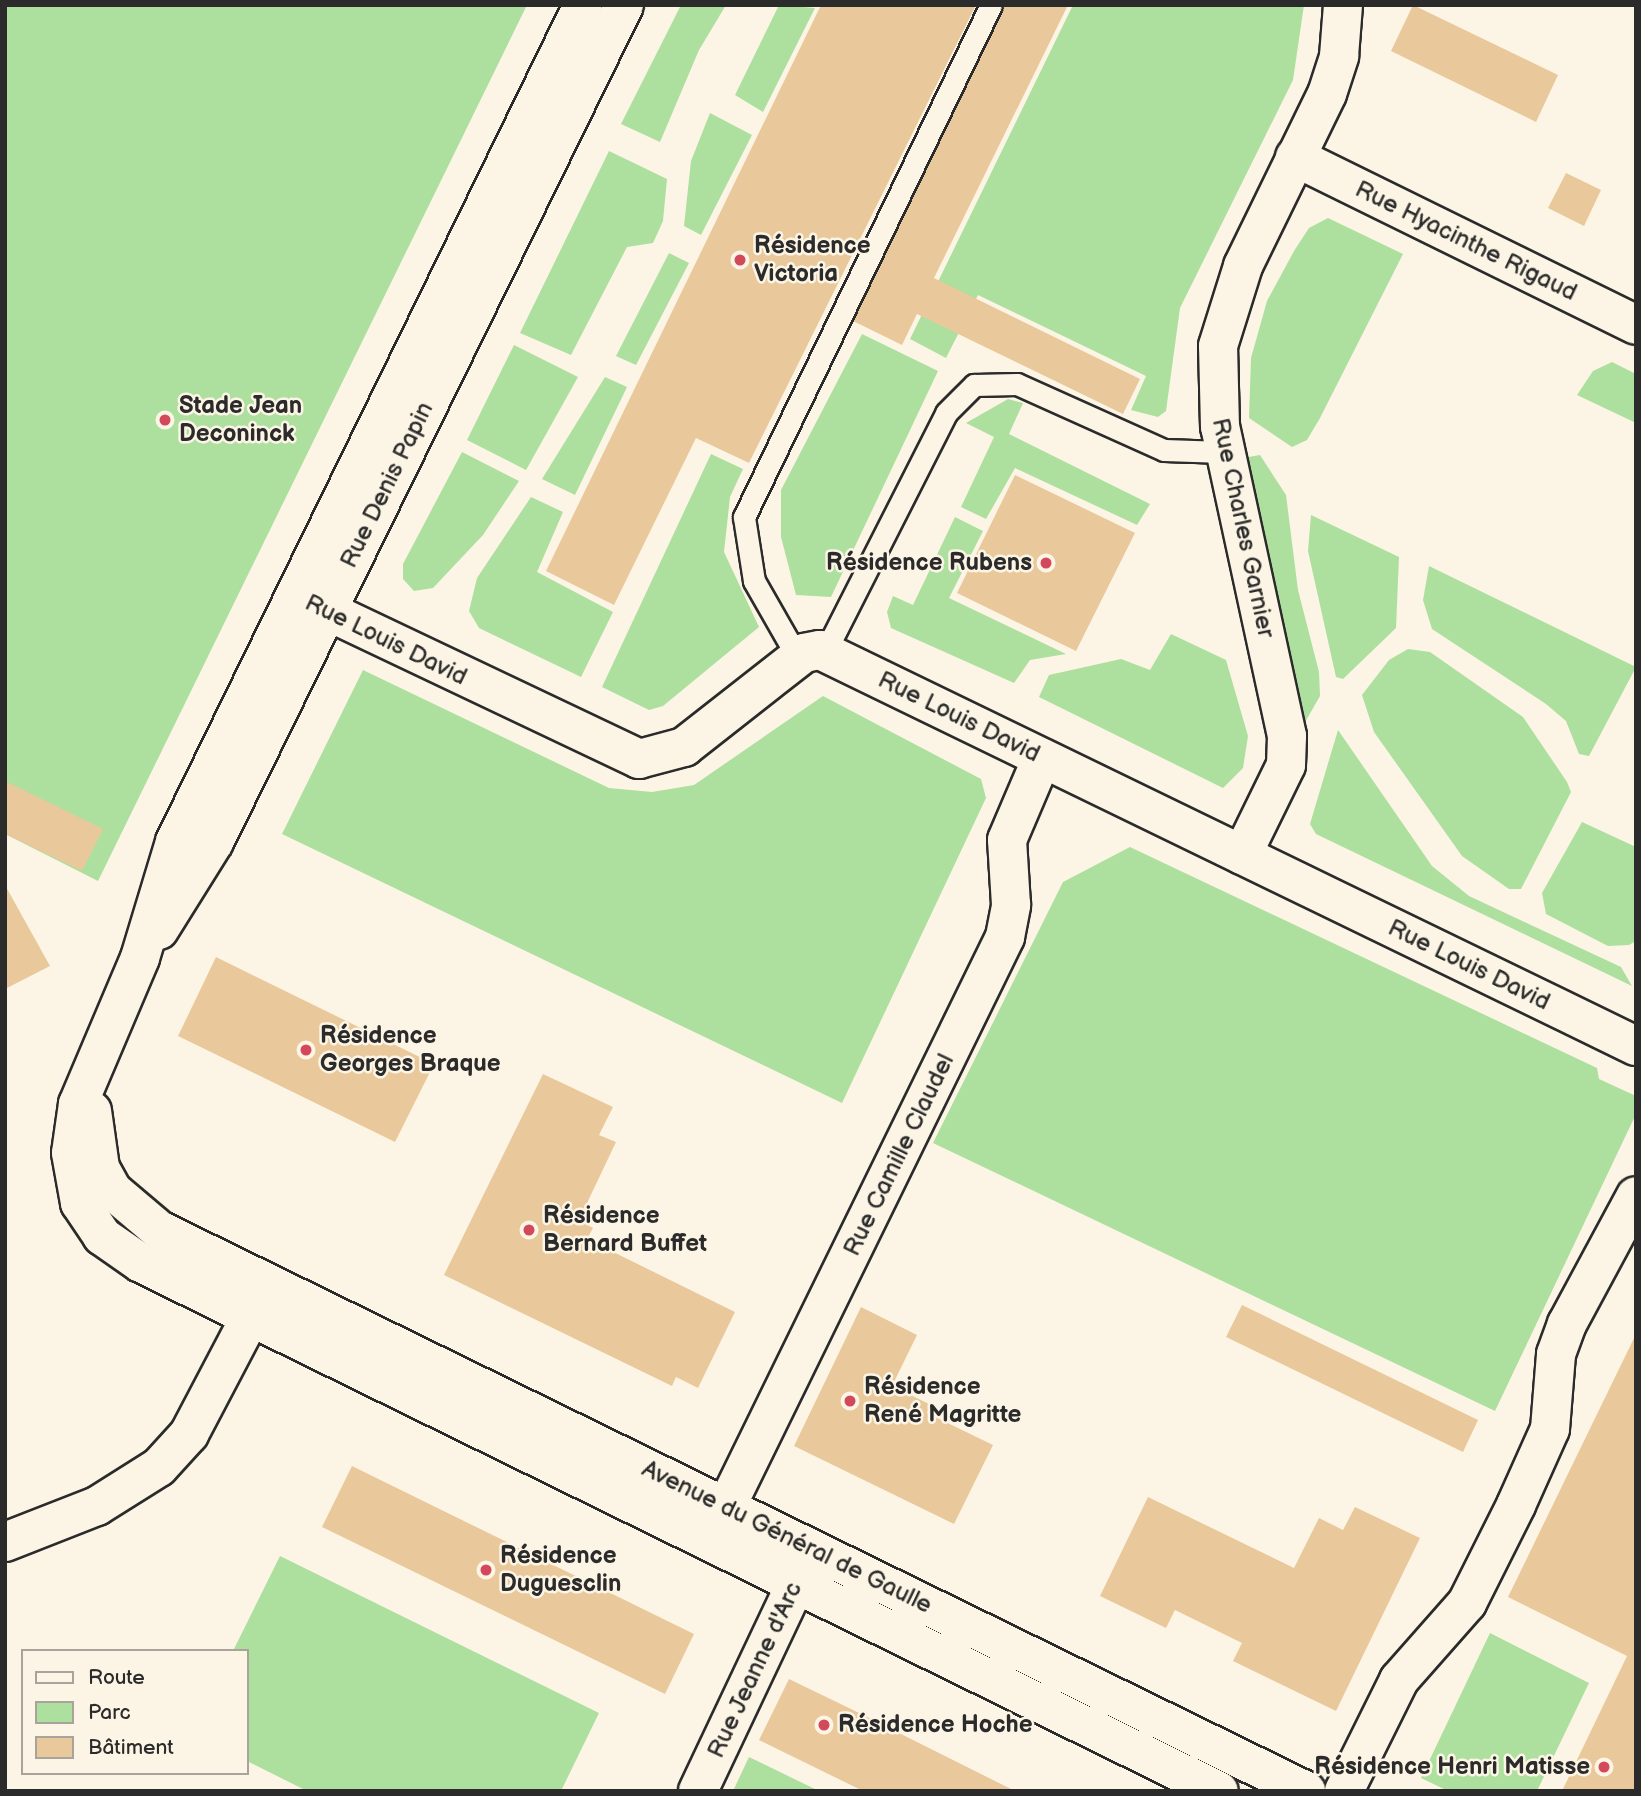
<!DOCTYPE html>
<html>
<head>
<meta charset="utf-8">
<style>
  body { margin:0 }
  #map { position:relative; width:1641px; height:1796px; overflow:hidden; background:#fcf5e5; font-family:"Balsamiq Sans",sans-serif }
  div>[style] { position:absolute }
  [style*='--x'] { left:calc(var(--x)*1px); top:calc(var(--y)*1px); width:calc(var(--w)*1px); rotate:calc(var(--a)*1deg) }
  .green>* { inset:0; background:#addf9f }
  .building>* { inset:0; background:#e9c99b }
  .roads { filter:drop-shadow(2px 0 #2b2b2b) drop-shadow(-2px 0 #2b2b2b) drop-shadow(0 2px #2b2b2b) drop-shadow(0 -2px #2b2b2b) }
  .service>* { height:21px; margin:-10.5px; padding:0 10.5px; transform-origin:10.5px; border-radius:10.5px; background:#fcf5e5 }
  .minor>* { height:38px; margin:-19px; padding:0 19px; transform-origin:19px; border-radius:19px; background:#fcf5e5 }
  .tertiary>* { height:38px; margin:-19px; padding:0 19px; transform-origin:19px; border-radius:19px; background:#fcf5e5 }
  .dots>* { width:19px; height:19px; translate:-50% -50%; box-sizing:border-box; border:4px solid #fcf5e5; border-radius:50% }
  span { translate:-50% -50%; white-space:nowrap; text-align:center; line-height:1.15; -webkit-text-stroke:5px #fcf5e5; paint-order:stroke }
  .street-label { font-size:24px; color:#2b2b2b }
  .poi-label { font-size:24px; color:#2b2b2b; font-weight:700 }
  .left { translate:0 -50%; text-align:left }
  .right { translate:-100% -50%; text-align:right }
  .frame { position:absolute; inset:0; border:7px solid #2b2b2b; pointer-events:none }
  .legend { position:absolute; left:21px; top:1649px; width:228px; height:126px; box-sizing:border-box; background:#fcf5e5; border:2px solid #a8a49b; margin:0; padding:9px 12px; list-style:none; font-size:21px; color:#2b2b2b }
  .legend li { display:flex; align-items:center; gap:14px; height:35px }
  .legend b { width:35px; border:2px solid #a8a49b }
</style>
</head>
<body>
<div id="map">
  <div class="green">
    <div style="clip-path:polygon(5px 5px,527px 5px,98px 881px,5px 834px)"></div>
    <div style="clip-path:polygon(681px 5px,726px 5px,699px 50px,660px 142px,621px 124px)"></div>
    <div style="clip-path:polygon(779px 5px,815px 8px,763px 112px,735px 95px)"></div>
    <div style="clip-path:polygon(1073px 5px,1304px 5px,1293px 80px,1180px 308px,1166px 411px,1158px 417px,1131px 410px,1146px 376px,978px 295px,946px 358px,910px 339px)"></div>
    <div style="clip-path:polygon(710px 113px,752px 135px,701px 235px,684px 226px,691px 161px)"></div>
    <div style="clip-path:polygon(609px 151px,667px 179px,663px 221px,653px 243px,627px 247px,571px 355px,520px 333px)"></div>
    <div style="clip-path:polygon(1328px 218px,1403px 254px,1320px 418px,1307px 440px,1292px 447px,1249px 418px,1251px 358px,1267px 301px,1294px 251px,1309px 228px)"></div>
    <div style="clip-path:polygon(669px 253px,689px 263px,636px 365px,616px 356px)"></div>
    <div style="clip-path:polygon(862px 334px,938px 371px,831px 597px,796px 595px,781px 537px,781px 490px)"></div>
    <div style="clip-path:polygon(514px 345px,578px 377px,526px 470px,467px 440px)"></div>
    <div style="clip-path:polygon(1612px 362px,1636px 374px,1636px 423px,1577px 395px,1593px 371px)"></div>
    <div style="clip-path:polygon(605px 377px,627px 387px,575px 495px,542px 479px)"></div>
    <div style="clip-path:polygon(1008px 399px,1023px 403px,1009px 434px,1150px 504px,1137px 525px,1015px 468px,986px 519px,961px 507px,994px 437px,966px 423px)"></div>
    <div style="clip-path:polygon(462px 452px,519px 481px,483px 535px,433px 588px,414px 591px,403px 579px,403px 564px)"></div>
    <div style="clip-path:polygon(711px 454px,743px 469px,730px 497px,724px 552px,759px 627px,663px 706px,649px 710px,602px 687px)"></div>
    <div style="clip-path:polygon(1260px 455px,1286px 495px,1298px 590px,1319px 672px,1320px 696px,1304px 724px,1243px 458px)"></div>
    <div style="clip-path:polygon(531px 497px,563px 512px,537px 572px,613px 612px,581px 677px,479px 628px,469px 611px,477px 578px)"></div>
    <div style="clip-path:polygon(1311px 515px,1399px 557px,1396px 628px,1343px 679px,1336px 677px,1308px 551px)"></div>
    <div style="clip-path:polygon(955px 517px,983px 531px,949px 598px,1066px 654px,1030px 660px,1014px 683px,891px 628px,887px 612px,893px 596px,913px 605px)"></div>
    <div style="clip-path:polygon(1429px 566px,1636px 667px,1589px 756px,1579px 754px,1566px 721px,1546px 704px,1432px 629px,1423px 600px)"></div>
    <div style="clip-path:polygon(1171px 634px,1226px 660px,1248px 736px,1243px 768px,1223px 788px,1039px 697px,1049px 675px,1121px 659px,1150px 670px)"></div>
    <div style="clip-path:polygon(1408px 649px,1430px 652px,1523px 717px,1567px 782px,1571px 792px,1521px 889px,1509px 889px,1462px 856px,1374px 732px,1362px 695px,1389px 660px)"></div>
    <div style="clip-path:polygon(363px 670px,609px 788px,652px 792px,694px 785px,823px 696px,981px 779px,986px 798px,842px 1103px,282px 834px)"></div>
    <div style="clip-path:polygon(1338px 730px,1432px 866px,1469px 896px,1621px 967px,1632px 986px,1316px 834px,1310px 824px)"></div>
    <div style="clip-path:polygon(1582px 822px,1636px 847px,1636px 941px,1629px 945px,1608px 946px,1546px 914px,1542px 893px)"></div>
    <div style="clip-path:polygon(1130px 847px,1597px 1068px,1599px 1079px,1636px 1096px,1636px 1114px,1495px 1411px,933px 1143px,1063px 882px)"></div>
    <div style="clip-path:polygon(280px 1556px,599px 1713px,561px 1791px,307px 1791px,247px 1761px,247px 1651px,233px 1651px)"></div>
    <div style="clip-path:polygon(1490px 1633px,1589px 1683px,1537px 1791px,1448px 1791px,1421px 1778px)"></div>
    <div style="clip-path:polygon(749px 1757px,819px 1791px,733px 1791px)"></div>
  </div>
  <div class="building">
    <div style="clip-path:polygon(821px 5px,976px 5px,749px 463px,696px 438px,614px 605px,546px 571px)"></div>
    <div style="clip-path:polygon(1004px 5px,1068px 5px,934px 278px,1140px 379px,1123px 414px,917px 314px,902px 345px,853px 321px)"></div>
    <div style="clip-path:polygon(1413px 5px,1558px 75px,1536px 122px,1391px 51px)"></div>
    <div style="clip-path:polygon(1566px 173px,1601px 190px,1584px 226px,1548px 208px)"></div>
    <div style="clip-path:polygon(1015px 475px,1135px 533px,1076px 651px,957px 593px)"></div>
    <div style="clip-path:polygon(5px 781px,103px 829px,82px 871px,5px 834px)"></div>
    <div style="clip-path:polygon(5px 885px,50px 966px,5px 989px)"></div>
    <div style="clip-path:polygon(216px 957px,434px 1064px,395px 1142px,178px 1036px)"></div>
    <div style="clip-path:polygon(543px 1074px,613px 1107px,599px 1135px,616px 1142px,579px 1220px,593px 1228px,587px 1239px,735px 1312px,698px 1388px,676px 1377px,672px 1386px,444px 1275px)"></div>
    <div style="clip-path:polygon(1242px 1305px,1478px 1420px,1463px 1452px,1226px 1337px)"></div>
    <div style="clip-path:polygon(861px 1307px,917px 1335px,892px 1386px,931px 1405px,927px 1413px,993px 1445px,954px 1524px,794px 1446px)"></div>
    <div style="clip-path:polygon(1636px 1334px,1636px 1791px,1562px 1791px,1627px 1656px,1508px 1597px)"></div>
    <div style="clip-path:polygon(352px 1466px,694px 1634px,665px 1694px,322px 1527px)"></div>
    <div style="clip-path:polygon(1148px 1497px,1294px 1568px,1319px 1518px,1343px 1530px,1355px 1507px,1420px 1538px,1336px 1711px,1233px 1661px,1242px 1643px,1175px 1610px,1166px 1628px,1100px 1596px)"></div>
    <div style="clip-path:polygon(789px 1679px,853px 1710px,1015px 1791px,863px 1791px,759px 1740px)"></div>
  </div>
  <div class="roads">
    <div class="service">
      <div style="--x:825;--y:652;--w:268;--a:-63.1"></div>
      <div style="--x:946;--y:413;--w:40;--a:-45"></div>
      <div style="--x:974;--y:385;--w:43;--a:-1.3"></div>
      <div style="--x:1017;--y:384;--w:161;--a:24.2"></div>
      <div style="--x:1164;--y:450;--w:60;--a:1.9"></div>
      <div style="--x:798;--y:658;--w:89;--a:-119.7"></div>
      <div style="--x:754;--y:581;--w:65;--a:-98.9"></div>
      <div style="--x:744;--y:517;--w:568;--a:-64.25"></div>
    </div>
    <div class="minor">
      <div style="--x:1295;--y:157;--w:380;--a:26.2"></div>
      <div style="--x:296;--y:596;--w:380;--a:25.4"></div>
      <div style="--x:639;--y:759;--w:47;--a:-14.9"></div>
      <div style="--x:684;--y:747;--w:152;--a:-38.1"></div>
      <div style="--x:804;--y:653;--w:16;--a:-11"></div>
      <div style="--x:820;--y:650;--w:907;--a:25.89"></div>
      <div style="--x:1242;--y:855;--w:100;--a:-63.9"></div>
      <div style="--x:1286;--y:765;--w:29;--a:-88"></div>
      <div style="--x:1287;--y:736;--w:316;--a:-102.2"></div>
      <div style="--x:1220;--y:427;--w:81;--a:-91.4"></div>
      <div style="--x:1218;--y:346;--w:84;--a:-72.6"></div>
      <div style="--x:1243;--y:266;--w:191;--a:-64"></div>
      <div style="--x:1327;--y:94;--w:40;--a:-72"></div>
      <div style="--x:1339;--y:56;--w:51;--a:-85.5"></div>
      <div style="--x:712;--y:1536;--w:667;--a:-63.93"></div>
      <div style="--x:1005;--y:937;--w:33;--a:-79"></div>
      <div style="--x:1011;--y:905;--w:65;--a:-93.5"></div>
      <div style="--x:1007;--y:840;--w:89;--a:-66.9"></div>
      <div style="--x:698;--y:1791;--w:262;--a:-64.7"></div>
      <div style="--x:1344;--y:1791;--w:124;--a:-63.6"></div>
      <div style="--x:1399;--y:1680;--w:103;--a:-48.6"></div>
      <div style="--x:1467;--y:1603;--w:110;--a:-63.4"></div>
      <div style="--x:1516;--y:1505;--w:83;--a:-65.9"></div>
      <div style="--x:1550;--y:1429;--w:75;--a:-85.4"></div>
      <div style="--x:1556;--y:1354;--w:32;--a:-70"></div>
      <div style="--x:1567;--y:1324;--w:145;--a:-61.7"></div>
    </div>
    <div class="tertiary">
      <div style="--x:583;--y:5;--w:931;--a:115.99"></div>
      <div style="--x:175;--y:842;--w:121;--a:106.8"></div>
      <div style="--x:140;--y:958;--w:159;--a:113"></div>
      <div style="--x:78;--y:1104;--w:49;--a:98.1"></div>
      <div style="--x:71;--y:1153;--w:51;--a:79.8"></div>
      <div style="--x:80;--y:1203;--w:40;--a:56"></div>
      <div style="--x:102;--y:1236;--w:47;--a:34.7"></div>
      <div style="--x:141;--y:1263;--w:1200;--a:26.1"></div>
      <div style="--x:159;--y:930;--w:104;--a:-58"></div>
      <div style="--x:214;--y:842;--w:932;--a:-63.9"></div>
      <div style="--x:92;--y:1111;--w:58;--a:82"></div>
      <div style="--x:100;--y:1168;--w:26;--a:61"></div>
      <div style="--x:113;--y:1191;--w:60;--a:40.3"></div>
      <div style="--x:159;--y:1230;--w:1277;--a:26.06"></div>
      <div style="--x:5;--y:1542;--w:99;--a:-21.4"></div>
      <div style="--x:97;--y:1506;--w:73;--a:-32.2"></div>
      <div style="--x:159;--y:1467;--w:45;--a:-47.7"></div>
      <div style="--x:189;--y:1434;--w:159;--a:-62.3"></div>
    </div>
  </div>
  <div class="dots">
    <div style="left:740px;top:260px;background:#d1495b"></div>
    <div style="left:165px;top:420px;background:#d1495b"></div>
    <div style="left:1046px;top:563px;background:#d1495b"></div>
    <div style="left:306px;top:1050px;background:#d1495b"></div>
    <div style="left:529px;top:1230px;background:#d1495b"></div>
    <div style="left:850px;top:1401px;background:#d1495b"></div>
    <div style="left:486px;top:1570px;background:#d1495b"></div>
    <div style="left:824px;top:1725px;background:#d1495b"></div>
    <div style="left:1604px;top:1767px;background:#d1495b"></div>
  </div>
  <div class="street-label">
    <span style="left:1466px;top:241px;rotate:26deg">Rue Hyacinthe Rigaud</span>
    <span style="left:387px;top:485px;rotate:-64deg">Rue Denis Papin</span>
    <span style="left:1243px;top:528px;rotate:78deg">Rue Charles Garnier</span>
    <span style="left:386px;top:640px;rotate:26deg">Rue Louis David</span>
    <span style="left:959px;top:717px;rotate:26deg">Rue Louis David</span>
    <span style="left:1469px;top:965px;rotate:26deg">Rue Louis David</span>
    <span style="left:899px;top:1155px;rotate:-64deg">Rue Camille Claudel</span>
    <span style="left:787px;top:1537px;rotate:26deg">Avenue du Général de Gaulle</span>
    <span style="left:755px;top:1670px;rotate:-65deg">Rue Jeanne d'Arc</span>
  </div>
  <div class="poi-label">
    <span class="left" style="left:754px;top:260px">Résidence<br>Victoria</span>
    <span class="left" style="left:179px;top:420px">Stade Jean<br>Deconinck</span>
    <span class="right" style="left:1032px;top:563px">Résidence Rubens</span>
    <span class="left" style="left:320px;top:1050px">Résidence<br>Georges Braque</span>
    <span class="left" style="left:543px;top:1230px">Résidence<br>Bernard Buffet</span>
    <span class="left" style="left:864px;top:1401px">Résidence<br>René Magritte</span>
    <span class="left" style="left:500px;top:1570px">Résidence<br>Duguesclin</span>
    <span class="left" style="left:838px;top:1725px">Résidence Hoche</span>
    <span class="right" style="left:1590px;top:1767px">Résidence Henri Matisse</span>
  </div>
  <div class="frame"></div>
  <ul class="legend">
  <li><b style="height:9px;background:#fcf5e5"></b>Route</li>
  <li><b style="height:19px;background:#addf9f"></b>Parc</li>
  <li><b style="height:19px;background:#e9c99b"></b>Bâtiment</li>
  </ul>
</div>
</body>
</html>
